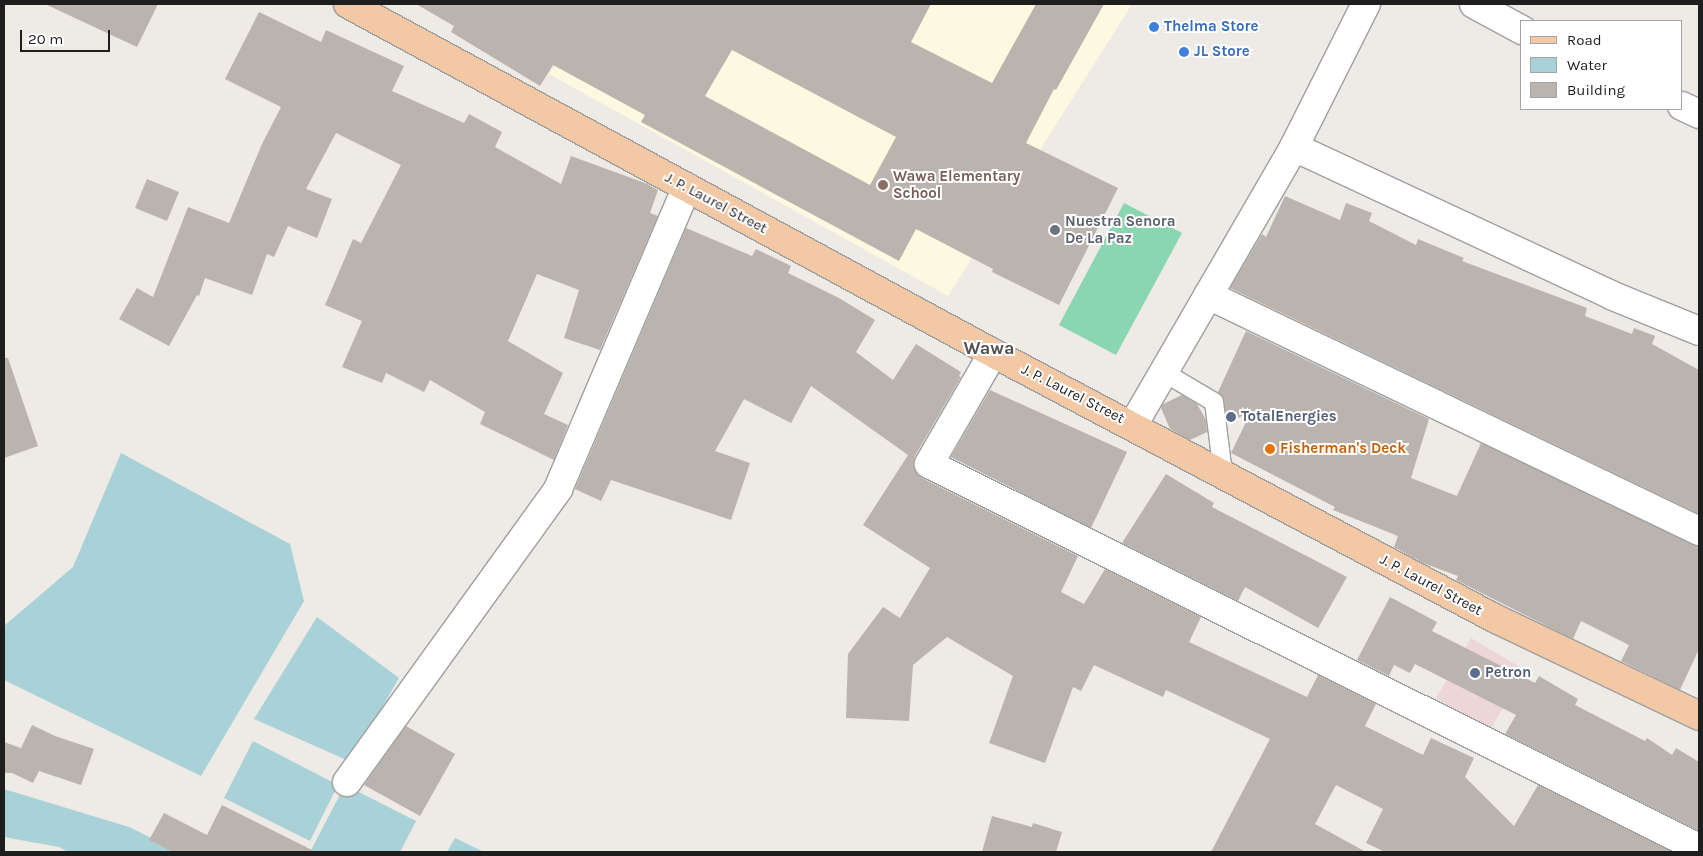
<!DOCTYPE html>
<html>
<head>
<meta charset="utf-8">
<style>
  body { margin:0 }
  #map { position:relative; width:1703px; height:856px; overflow:hidden; background:#eeeae5; font-family:Karla,sans-serif }
  div>[style] { position:absolute }
  [style*='--x'] { left:calc(var(--x)*1px); top:calc(var(--y)*1px); width:calc(var(--w)*1px); rotate:calc(var(--a)*1deg) }
  .commercial>* { inset:0; background:#edd6d7 }
  .education>* { inset:0; background:#fcf9e0 }
  .pitch>* { inset:0; background:#8ad6b0 }
  .water>* { inset:0; background:#a9d2d8 }
  .building>* { inset:0; background:#bbb3ae }
  .roads { filter:drop-shadow(1px 0 #9f9f9f) drop-shadow(-1px 0 #9f9f9f) drop-shadow(0 1px #9f9f9f) drop-shadow(0 -1px #9f9f9f) }
  .lane>* { height:18px; margin:-9px; padding:0 9px; transform-origin:9px; border-radius:9px; background:#fff }
  .street>* { height:28px; margin:-14px; padding:0 14px; transform-origin:14px; border-radius:14px; background:#fff }
  .primary>* { height:28px; margin:-14px; padding:0 14px; transform-origin:14px; border-radius:14px; background:#f3c9a5 }
  .dots>* { width:14px; height:14px; translate:-50% -50%; box-sizing:border-box; border:2px solid #fff; border-radius:50% }
  span { translate:-50% -50%; white-space:nowrap; text-align:center; line-height:1.15; -webkit-text-stroke:4px #fff; paint-order:stroke }
  .shop-label { font-size:15px; color:#366cbe; font-weight:700 }
  .left { translate:0 -50%; text-align:left }
  .education-label { font-size:15px; color:#785e54; font-weight:700 }
  .street-label { font-size:15px; color:#1e1e1e }
  .worship-label { font-size:15px; color:#5b616d; font-weight:700 }
  .service-label { font-size:15px; color:#4e5e75; font-weight:700 }
  .food-label { font-size:15px; color:#c56008; font-weight:700 }
  .quarter-label { font-size:18px; color:#515151; font-weight:700 }
  .frame { position:absolute; inset:0; border:5px solid #1e1e1e; pointer-events:none }
  .legend { position:absolute; left:1520px; top:20px; width:162px; height:90px; box-sizing:border-box; background:#fff; border:1px solid #a5a5a5; margin:0; padding:6px 9px; list-style:none; font-size:15px; color:#1e1e1e }
  .legend li { display:flex; align-items:center; gap:10px; height:25px }
  .legend b { width:25px; border:1px solid #a5a5a5 }
  .scale { position:absolute; left:20px; top:30px; width:90px; height:22px; box-sizing:border-box; border:2px solid #1e1e1e; border-top:0; padding-left:6px; font-size:15px; line-height:18px; white-space:nowrap; color:#1e1e1e; -webkit-text-stroke:4px #fff; paint-order:stroke }
</style>
</head>
<body>
<div id="map">
  <div class="commercial">
    <div style="clip-path:polygon(1471px 638px,1525px 670px,1490px 730px,1436px 698px)"></div>
  </div>
  <div class="education">
    <div style="clip-path:polygon(598px 4px,1132px 4px,948px 296px,549px 74px)"></div>
  </div>
  <div class="pitch">
    <div style="clip-path:polygon(1124px 203px,1182px 233px,1116px 355px,1059px 325px)"></div>
  </div>
  <div class="water">
    <div style="clip-path:polygon(121px 453px,290px 544px,304px 601px,201px 776px,4px 680px,4px 626px,73px 567px)"></div>
    <div style="clip-path:polygon(317px 617px,399px 678px,351px 762px,254px 719px)"></div>
    <div style="clip-path:polygon(253px 741px,338px 785px,310px 841px,224px 798px)"></div>
    <div style="clip-path:polygon(345px 785px,416px 821px,400px 852px,310px 852px)"></div>
    <div style="clip-path:polygon(4px 789px,129px 827px,180px 852px,68px 852px,59px 847px,4px 837px)"></div>
    <div style="clip-path:polygon(455px 838px,484px 852px,447px 852px)"></div>
  </div>
  <div class="building">
    <div style="clip-path:polygon(45px 4px,158px 4px,137px 47px)"></div>
    <div style="clip-path:polygon(evenodd,416px 4px,931px 4px,911px 42px,992px 83px,1036px 4px,1104px 4px,1056px 90px,1054px 89px,1026px 143px,1118px 188px,1059px 305px,992px 272px,993px 269px,916px 229px,899px 261px,641px 122px,645px 115px,553px 65px,540px 86px,451px 32px,454px 26px,416px 4px,732px 50px,896px 137px,870px 185px,705px 96px,732px 50px)"></div>
    <div style="clip-path:polygon(259px 12px,321px 42px,326px 30px,404px 66px,392px 91px,464px 123px,469px 114px,502px 132px,495px 147px,561px 184px,571px 156px,645px 183px,658px 190px,650px 213px,658px 216px,600px 350px,564px 338px,579px 290px,537px 274px,508px 341px,563px 373px,544px 414px,568px 425px,554px 460px,480px 424px,485px 412px,430px 380px,424px 392px,386px 373px,382px 383px,342px 367px,362px 321px,325px 305px,353px 239px,361px 243px,401px 165px,336px 133px,306px 189px,332px 199px,317px 238px,288px 226px,274px 257px,267px 254px,252px 295px,205px 278px,199px 296px,197px 295px,169px 346px,119px 319px,137px 288px,153px 297px,188px 207px,229px 223px,262px 144px,281px 107px,225px 79px)"></div>
    <div style="clip-path:polygon(147px 179px,179px 192px,167px 221px,135px 208px)"></div>
    <div style="clip-path:polygon(1285px 196px,1340px 220px,1346px 203px,1372px 213px,1369px 221px,1416px 245px,1418px 239px,1464px 258px,1462px 261px,1587px 308px,1585px 316px,1632px 334px,1634px 328px,1655px 336px,1652px 344px,1699px 370px,1699px 514px,1230px 288px,1262px 234px,1266px 237px)"></div>
    <div style="clip-path:polygon(686px 228px,752px 256px,756px 249px,791px 266px,788px 273px,839px 298px,875px 320px,856px 352px,893px 380px,916px 344px,961px 372px,959px 376px,961px 377px,915px 456px,913px 464px,916px 472px,922px 478px,1078px 556px,1061px 592px,1084px 604px,1105px 569px,1201px 617px,1189px 642px,1307px 697px,1318px 675px,1376px 704px,1365px 726px,1423px 755px,1431px 738px,1474px 758px,1465px 777px,1514px 826px,1538px 785px,1673px 852px,1385px 852px,1366px 843px,1383px 809px,1336px 785px,1315px 824px,1366px 852px,1211px 852px,1270px 739px,1166px 690px,1163px 697px,1094px 665px,1081px 691px,1073px 687px,1045px 763px,989px 743px,1013px 676px,947px 637px,913px 665px,909px 721px,846px 718px,848px 654px,883px 607px,900px 618px,930px 568px,863px 525px,908px 455px,811px 386px,791px 423px,744px 399px,715px 451px,750px 463px,731px 520px,611px 480px,601px 501px,575px 489px)"></div>
    <div style="clip-path:polygon(1246px 331px,1429px 419px,1411px 478px,1457px 496px,1481px 443px,1699px 546px,1699px 649px,1680px 690px,1621px 661px,1629px 645px,1581px 621px,1573px 639px,1549px 627px,1456px 580px,1458px 576px,1423px 563px,1394px 547px,1398px 536px,1333px 510px,1335px 507px,1231px 453px,1251px 412px,1227px 423px,1224px 400px,1218px 392px)"></div>
    <div style="clip-path:polygon(4px 358px,8px 358px,38px 446px,4px 458px)"></div>
    <div style="clip-path:polygon(990px 390px,1127px 452px,1091px 528px,951px 457px)"></div>
    <div style="clip-path:polygon(1182px 395px,1197px 404px,1206px 420px,1207px 432px,1190px 440px,1170px 429px,1161px 408px,1163px 404px)"></div>
    <div style="clip-path:polygon(1166px 474px,1214px 503px,1212px 507px,1347px 577px,1318px 628px,1245px 587px,1238px 601px,1122px 543px)"></div>
    <div style="clip-path:polygon(1390px 597px,1437px 622px,1432px 631px,1535px 683px,1539px 676px,1578px 699px,1575px 705px,1645px 741px,1647px 738px,1672px 755px,1676px 748px,1699px 762px,1699px 831px,1505px 734px,1516px 715px,1415px 664px,1410px 673px,1394px 665px,1389px 676px,1357px 660px)"></div>
    <div style="clip-path:polygon(32px 725px,55px 736px,94px 749px,81px 785px,39px 771px,33px 783px,12px 773px,4px 773px,4px 742px,21px 748px)"></div>
    <div style="clip-path:polygon(406px 726px,455px 754px,420px 816px,364px 785px)"></div>
    <div style="clip-path:polygon(222px 805px,316px 852px,173px 852px,149px 840px,164px 813px,207px 835px)"></div>
    <div style="clip-path:polygon(992px 816px,1032px 827px,1033px 823px,1062px 832px,1056px 852px,982px 852px)"></div>
  </div>
  <div class="roads">
    <div class="lane">
      <div style="--x:1165;--y:373;--w:57;--a:30.6"></div>
      <div style="--x:1214;--y:402;--w:72;--a:82.8"></div>
    </div>
    <div class="street">
      <div style="--x:1474;--y:4;--w:55;--a:28.4"></div>
      <div style="--x:1682;--y:106;--w:19;--a:25"></div>
      <div style="--x:1294;--y:147;--w:352;--a:25"></div>
      <div style="--x:1613;--y:296;--w:93;--a:22.1"></div>
      <div style="--x:1208;--y:295;--w:545;--a:25.67"></div>
      <div style="--x:993;--y:353;--w:128;--a:120"></div>
      <div style="--x:929;--y:464;--w:860;--a:26.51"></div>
      <div style="--x:1133;--y:425;--w:321;--a:-59.9"></div>
      <div style="--x:1294;--y:147;--w:160;--a:-63.3"></div>
      <div style="--x:347;--y:782;--w:361;--a:-54.2"></div>
      <div style="--x:558;--y:489;--w:328;--a:-66.9"></div>
    </div>
    <div class="primary">
      <div style="--x:348;--y:4;--w:733;--a:28.42"></div>
      <div style="--x:993;--y:353;--w:569;--a:27.87"></div>
      <div style="--x:1496;--y:619;--w:225;--a:25.5"></div>
    </div>
  </div>
  <div class="dots">
    <div style="left:1154px;top:27px;background:#3f7fe0"></div>
    <div style="left:1184px;top:52px;background:#3f7fe0"></div>
    <div style="left:883px;top:185px;background:#8d6e63"></div>
    <div style="left:1055px;top:230px;background:#6b7280"></div>
    <div style="left:1231px;top:417px;background:#5c6f8a"></div>
    <div style="left:1270px;top:449px;background:#e8710a"></div>
    <div style="left:1475px;top:673px;background:#5c6f8a"></div>
  </div>
  <div class="shop-label">
    <span class="left" style="left:1164px;top:27px">Thelma Store</span>
    <span class="left" style="left:1194px;top:52px">JL Store</span>
  </div>
  <div class="education-label">
    <span class="left" style="left:893px;top:185px">Wawa Elementary<br>School</span>
  </div>
  <div class="street-label">
    <span style="left:716px;top:203px;rotate:28deg">J. P. Laurel Street</span>
    <span style="left:1073px;top:394px;rotate:27deg">J. P. Laurel Street</span>
    <span style="left:1431px;top:585px;rotate:28deg">J. P. Laurel Street</span>
  </div>
  <div class="worship-label">
    <span class="left" style="left:1065px;top:230px">Nuestra Senora<br>De La Paz</span>
  </div>
  <div class="service-label">
    <span class="left" style="left:1241px;top:417px">TotalEnergies</span>
    <span class="left" style="left:1485px;top:673px">Petron</span>
  </div>
  <div class="food-label">
    <span class="left" style="left:1280px;top:449px">Fisherman's Deck</span>
  </div>
  <div class="quarter-label">
    <span style="left:989px;top:348px">Wawa</span>
  </div>
  <div class="frame"></div>
  <ul class="legend">
  <li><b style="height:6px;background:#f3c9a5"></b>Road</li>
  <li><b style="height:14px;background:#a9d2d8"></b>Water</li>
  <li><b style="height:14px;background:#bbb3ae"></b>Building</li>
  </ul>
  <div class="scale">20 m</div>
</div>
</body>
</html>
